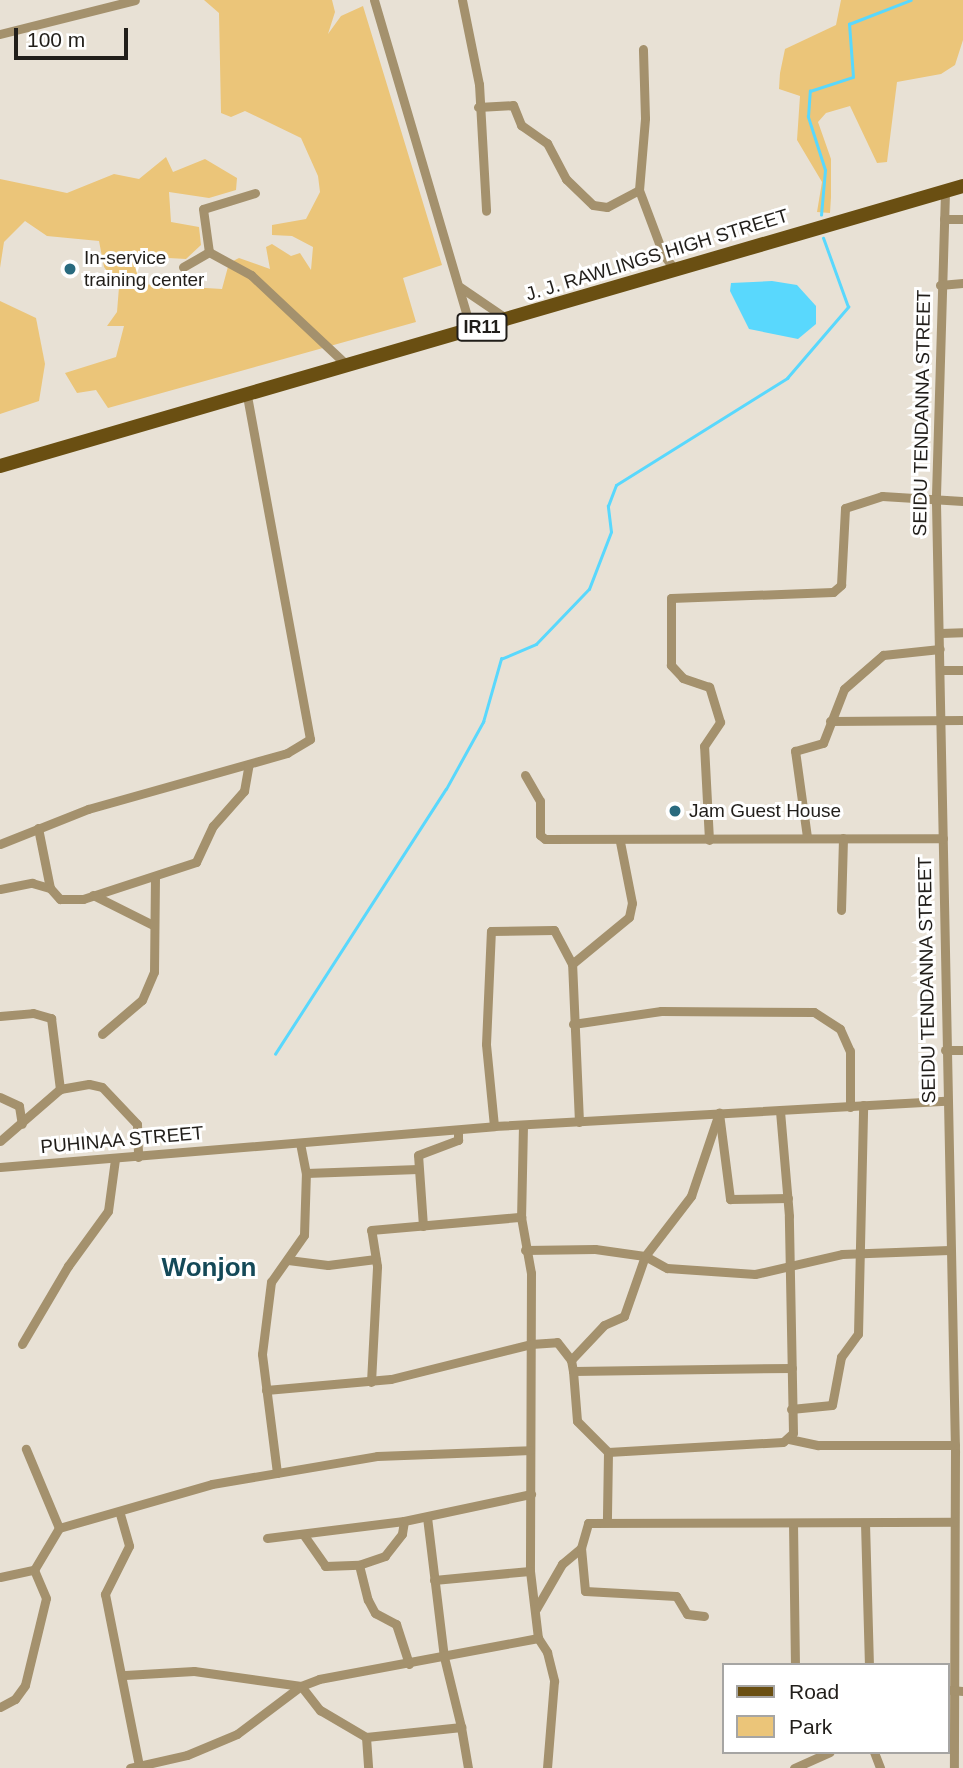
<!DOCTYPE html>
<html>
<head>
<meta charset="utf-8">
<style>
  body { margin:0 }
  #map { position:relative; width:963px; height:1768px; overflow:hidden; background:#e8e1d5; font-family:Helvetica,sans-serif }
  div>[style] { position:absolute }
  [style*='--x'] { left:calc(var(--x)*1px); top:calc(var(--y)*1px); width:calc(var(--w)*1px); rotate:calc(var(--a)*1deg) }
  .green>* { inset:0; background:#ebc579 }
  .water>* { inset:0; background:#59d8fd }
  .stream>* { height:2.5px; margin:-1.25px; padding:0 1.25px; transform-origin:1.25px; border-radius:1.25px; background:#59d8fd }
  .minor>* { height:9px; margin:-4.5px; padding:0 4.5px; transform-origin:4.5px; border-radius:4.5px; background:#a4916d }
  .primary>* { height:14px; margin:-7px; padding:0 7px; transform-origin:7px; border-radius:7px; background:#6a4f12 }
  .dots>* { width:19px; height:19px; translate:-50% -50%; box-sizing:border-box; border:4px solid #fff; border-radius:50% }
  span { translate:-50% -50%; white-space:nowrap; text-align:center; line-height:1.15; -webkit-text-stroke:6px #fff; paint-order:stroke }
  .shield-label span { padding:2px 5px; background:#fff; border:2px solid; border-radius:5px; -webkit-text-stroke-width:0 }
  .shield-label { font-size:18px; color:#211e1a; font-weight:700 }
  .street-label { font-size:19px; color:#211e1a }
  .poi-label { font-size:19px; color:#211e1a }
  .left { translate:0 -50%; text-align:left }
  .district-label { font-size:26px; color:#144958; font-weight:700 }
  .legend { position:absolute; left:722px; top:1663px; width:228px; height:91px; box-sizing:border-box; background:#fff; border:2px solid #a6a5a3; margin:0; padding:9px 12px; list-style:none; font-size:21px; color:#211e1a }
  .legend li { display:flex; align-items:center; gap:14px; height:35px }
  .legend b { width:35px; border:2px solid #a6a5a3 }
  .scale { position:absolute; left:14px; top:28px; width:114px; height:32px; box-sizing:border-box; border:4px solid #211e1a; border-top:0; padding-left:9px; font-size:21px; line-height:24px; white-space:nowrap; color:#211e1a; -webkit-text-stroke:5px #fff; paint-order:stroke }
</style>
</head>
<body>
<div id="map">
  <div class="green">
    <div style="clip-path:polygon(204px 0,332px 0,335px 12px,328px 34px,341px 16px,363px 6px,442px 265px,403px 278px,416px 322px,108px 408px,96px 390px,77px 393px,65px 373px,116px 357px,124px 326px,107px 326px,117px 312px,119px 287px,104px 267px,99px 241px,47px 236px,25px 221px,4px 242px,0 268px,0 179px,67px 193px,114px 174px,139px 179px,166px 157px,173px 172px,205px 159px,237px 178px,236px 190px,209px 198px,169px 192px,171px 222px,199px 227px,201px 245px,186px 259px,134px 256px,139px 284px,222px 289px,229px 263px,239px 258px,270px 269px,266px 247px,272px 244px,291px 256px,300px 253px,311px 270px,313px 247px,292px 236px,272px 235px,272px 225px,306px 219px,320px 192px,318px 176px,301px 138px,245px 111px,231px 117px,221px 113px,219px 13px)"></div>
    <div style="clip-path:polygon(841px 0,963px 0,963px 40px,955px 65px,941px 74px,897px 82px,887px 162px,877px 163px,850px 106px,826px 113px,818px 122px,831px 159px,831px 197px,830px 213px,817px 212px,822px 182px,797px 140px,800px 96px,779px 89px,780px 73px,785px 49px,836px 25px)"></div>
    <div style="clip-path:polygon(0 301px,36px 318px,45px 364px,39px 401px,0 414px)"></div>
  </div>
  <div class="water">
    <div style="clip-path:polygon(772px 281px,797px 285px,816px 306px,816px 324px,798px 339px,749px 329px,730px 291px,731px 283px)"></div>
  </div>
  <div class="stream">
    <div style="--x:821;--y:215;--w:45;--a:-84.9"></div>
    <div style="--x:825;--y:170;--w:56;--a:-107.8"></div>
    <div style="--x:808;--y:117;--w:26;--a:-86"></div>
    <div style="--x:810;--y:91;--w:45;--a:-18"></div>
    <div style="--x:853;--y:77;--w:53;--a:-94.3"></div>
    <div style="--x:849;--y:24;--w:66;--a:-21.2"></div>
    <div style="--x:275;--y:1054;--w:315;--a:-57.2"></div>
    <div style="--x:446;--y:789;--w:77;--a:-61.1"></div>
    <div style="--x:483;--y:722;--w:66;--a:-74.1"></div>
    <div style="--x:501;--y:659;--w:38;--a:-23"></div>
    <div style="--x:536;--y:644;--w:76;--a:-46.1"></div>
    <div style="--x:589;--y:589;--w:61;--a:-68.9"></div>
    <div style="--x:611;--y:532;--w:26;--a:-97"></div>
    <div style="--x:608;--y:506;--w:22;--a:-69"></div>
    <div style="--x:616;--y:485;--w:202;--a:-32"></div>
    <div style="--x:787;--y:378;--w:94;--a:-49.3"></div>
    <div style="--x:848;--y:307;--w:73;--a:-109.9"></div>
  </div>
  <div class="minor">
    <div style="--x:374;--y:0;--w:344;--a:73.6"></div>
    <div style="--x:462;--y:0;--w:86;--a:78.6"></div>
    <div style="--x:479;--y:84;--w:127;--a:86.8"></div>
    <div style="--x:0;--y:34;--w:139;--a:-14.1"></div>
    <div style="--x:478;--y:107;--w:35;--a:-3"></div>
    <div style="--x:513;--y:105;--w:22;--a:68"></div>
    <div style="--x:521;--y:125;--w:32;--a:35"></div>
    <div style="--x:547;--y:143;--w:41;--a:62.2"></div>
    <div style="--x:566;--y:179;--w:37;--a:44"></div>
    <div style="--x:593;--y:205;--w:14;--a:8"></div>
    <div style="--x:607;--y:207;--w:36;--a:-28"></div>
    <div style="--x:639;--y:190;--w:68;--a:69.4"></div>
    <div style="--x:663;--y:254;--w:21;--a:53"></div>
    <div style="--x:639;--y:190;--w:72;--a:-85.2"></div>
    <div style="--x:645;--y:118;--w:69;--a:-91.7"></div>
    <div style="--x:945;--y:192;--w:311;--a:91.7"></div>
    <div style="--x:936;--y:503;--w:950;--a:88.85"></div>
    <div style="--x:955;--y:1453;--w:315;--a:90.2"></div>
    <div style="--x:255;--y:193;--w:54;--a:162.9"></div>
    <div style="--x:203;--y:209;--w:43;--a:82.1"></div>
    <div style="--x:209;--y:252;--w:48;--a:28.7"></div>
    <div style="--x:251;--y:275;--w:132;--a:43.2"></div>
    <div style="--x:944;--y:219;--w:19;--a:0"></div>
    <div style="--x:183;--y:267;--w:30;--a:-30"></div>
    <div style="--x:940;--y:285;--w:23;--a:-5"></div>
    <div style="--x:460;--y:287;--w:57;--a:34.2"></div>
    <div style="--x:940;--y:633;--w:23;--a:-2"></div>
    <div style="--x:940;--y:670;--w:23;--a:0"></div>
    <div style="--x:830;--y:721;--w:133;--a:-0.4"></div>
    <div style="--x:525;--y:775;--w:30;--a:60"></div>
    <div style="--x:540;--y:801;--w:34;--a:90"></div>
    <div style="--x:540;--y:835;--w:6;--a:39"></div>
    <div style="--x:545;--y:839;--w:398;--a:-0.1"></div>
    <div style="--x:38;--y:828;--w:61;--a:78.7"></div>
    <div style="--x:807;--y:837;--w:87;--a:-97.9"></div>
    <div style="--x:795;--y:751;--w:29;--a:-16"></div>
    <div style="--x:823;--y:743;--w:58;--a:-68.7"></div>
    <div style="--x:844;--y:689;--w:52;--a:-41.1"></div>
    <div style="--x:883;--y:655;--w:57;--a:-6"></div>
    <div style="--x:709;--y:840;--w:94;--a:-93"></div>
    <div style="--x:704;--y:746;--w:29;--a:-56"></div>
    <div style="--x:720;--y:722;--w:37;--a:-107"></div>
    <div style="--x:709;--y:687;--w:28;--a:-161"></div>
    <div style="--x:683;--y:678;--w:18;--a:-133"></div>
    <div style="--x:671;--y:665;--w:67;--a:-90"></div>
    <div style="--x:671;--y:598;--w:162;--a:-2.1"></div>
    <div style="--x:833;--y:592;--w:11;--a:-41"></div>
    <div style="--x:841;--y:585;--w:77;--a:-87"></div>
    <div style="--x:845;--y:508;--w:39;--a:-18"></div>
    <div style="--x:882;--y:496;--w:81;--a:3.5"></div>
    <div style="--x:0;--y:844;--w:95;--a:-21.7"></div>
    <div style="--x:88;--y:809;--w:207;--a:-15.7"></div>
    <div style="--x:287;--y:753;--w:27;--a:-31"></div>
    <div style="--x:310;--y:739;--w:349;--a:-100.4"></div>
    <div style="--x:0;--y:889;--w:33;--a:-11"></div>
    <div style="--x:32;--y:883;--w:19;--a:16"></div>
    <div style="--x:50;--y:888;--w:15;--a:48"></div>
    <div style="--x:60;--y:899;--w:23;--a:0"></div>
    <div style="--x:83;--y:899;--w:119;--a:-18.1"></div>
    <div style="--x:196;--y:862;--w:40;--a:-65"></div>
    <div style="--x:213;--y:826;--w:47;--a:-48.5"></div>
    <div style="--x:244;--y:791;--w:27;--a:-80"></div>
    <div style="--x:93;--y:895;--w:67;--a:26.6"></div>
    <div style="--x:841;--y:910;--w:72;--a:-88.4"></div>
    <div style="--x:0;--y:1016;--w:33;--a:-5"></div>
    <div style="--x:33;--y:1013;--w:19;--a:16"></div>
    <div style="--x:51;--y:1018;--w:72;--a:82.8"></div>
    <div style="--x:573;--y:1024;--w:89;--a:-8.4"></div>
    <div style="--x:661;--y:1011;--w:153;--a:0.4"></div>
    <div style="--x:814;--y:1012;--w:31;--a:33"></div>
    <div style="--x:840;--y:1029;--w:24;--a:66"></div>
    <div style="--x:850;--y:1051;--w:56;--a:90"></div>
    <div style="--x:102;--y:1034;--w:52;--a:-40.4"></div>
    <div style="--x:142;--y:1000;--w:30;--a:-67"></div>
    <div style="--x:154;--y:972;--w:94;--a:-89.4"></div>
    <div style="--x:945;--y:1050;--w:18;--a:0"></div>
    <div style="--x:0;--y:1097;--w:21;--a:25"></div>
    <div style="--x:19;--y:1106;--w:18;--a:81"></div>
    <div style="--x:719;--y:1113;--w:87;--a:82.7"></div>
    <div style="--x:730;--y:1199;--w:58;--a:-1"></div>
    <div style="--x:579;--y:1122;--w:158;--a:-92.5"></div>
    <div style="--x:572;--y:964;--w:74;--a:-39.5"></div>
    <div style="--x:629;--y:917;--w:14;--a:-78"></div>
    <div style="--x:632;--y:903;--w:62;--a:-101.1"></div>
    <div style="--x:523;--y:1125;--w:92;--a:91.2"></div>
    <div style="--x:521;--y:1217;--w:57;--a:79.9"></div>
    <div style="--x:531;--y:1273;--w:298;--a:90.2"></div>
    <div style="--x:530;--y:1571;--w:67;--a:83.2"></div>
    <div style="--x:538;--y:1638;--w:17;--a:57"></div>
    <div style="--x:547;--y:1652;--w:30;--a:76"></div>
    <div style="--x:554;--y:1681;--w:87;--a:94.6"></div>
    <div style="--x:494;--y:1126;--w:82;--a:-95.6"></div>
    <div style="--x:486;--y:1044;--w:113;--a:-87.5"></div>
    <div style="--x:491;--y:931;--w:63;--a:-0.9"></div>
    <div style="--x:554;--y:930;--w:38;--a:62"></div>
    <div style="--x:0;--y:1141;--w:79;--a:-40.9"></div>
    <div style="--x:60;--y:1089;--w:29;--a:-10"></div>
    <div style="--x:89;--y:1084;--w:13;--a:13"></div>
    <div style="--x:102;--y:1087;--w:51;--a:46.6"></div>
    <div style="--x:137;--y:1124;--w:33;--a:88"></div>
    <div style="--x:300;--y:1143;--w:31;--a:79"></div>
    <div style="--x:306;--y:1173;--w:112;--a:-2"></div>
    <div style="--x:0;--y:1167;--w:496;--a:-4.7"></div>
    <div style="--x:494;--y:1126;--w:452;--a:-3.2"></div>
    <div style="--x:423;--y:1226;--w:71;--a:-94"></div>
    <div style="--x:418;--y:1155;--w:43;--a:-20.6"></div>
    <div style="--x:458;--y:1140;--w:9;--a:-90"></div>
    <div style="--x:525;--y:1250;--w:70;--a:-0.8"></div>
    <div style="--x:595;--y:1249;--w:50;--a:8"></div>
    <div style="--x:645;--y:1256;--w:25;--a:29"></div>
    <div style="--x:667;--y:1268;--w:88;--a:3.9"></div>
    <div style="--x:755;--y:1274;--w:89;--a:-12.9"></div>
    <div style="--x:842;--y:1254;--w:107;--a:-2.1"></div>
    <div style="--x:288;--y:1260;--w:40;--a:7.1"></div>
    <div style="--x:328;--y:1265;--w:48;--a:-7.1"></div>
    <div style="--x:22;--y:1344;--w:91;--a:-59.5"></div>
    <div style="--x:68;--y:1266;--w:68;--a:-54"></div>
    <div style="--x:108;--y:1211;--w:52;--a:-82.3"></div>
    <div style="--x:571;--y:1360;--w:11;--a:80"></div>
    <div style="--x:573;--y:1371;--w:219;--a:-0.8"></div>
    <div style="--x:573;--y:1371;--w:50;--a:85.4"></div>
    <div style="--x:577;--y:1421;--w:44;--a:45"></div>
    <div style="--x:608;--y:1452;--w:67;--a:90.9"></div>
    <div style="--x:371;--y:1382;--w:116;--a:-87"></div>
    <div style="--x:377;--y:1266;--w:36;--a:-99"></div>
    <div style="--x:371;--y:1230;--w:151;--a:-5"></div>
    <div style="--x:266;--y:1390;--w:125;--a:-5"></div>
    <div style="--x:391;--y:1379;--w:144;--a:-14"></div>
    <div style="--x:531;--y:1344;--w:26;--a:-4"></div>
    <div style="--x:557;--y:1342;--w:23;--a:52"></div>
    <div style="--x:571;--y:1360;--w:48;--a:-46.7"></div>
    <div style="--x:604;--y:1325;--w:22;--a:-24"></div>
    <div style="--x:624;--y:1316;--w:64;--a:-70.7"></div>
    <div style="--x:645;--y:1256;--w:76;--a:-52.5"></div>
    <div style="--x:691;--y:1196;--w:88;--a:-71.4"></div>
    <div style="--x:791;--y:1409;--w:41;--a:-5.6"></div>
    <div style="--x:832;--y:1405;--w:49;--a:-79.4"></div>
    <div style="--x:841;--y:1357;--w:29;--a:-54"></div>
    <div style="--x:858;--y:1334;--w:229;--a:-88.7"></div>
    <div style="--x:789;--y:1439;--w:30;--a:12"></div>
    <div style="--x:818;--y:1445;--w:137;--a:0"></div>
    <div style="--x:608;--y:1452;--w:175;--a:-3.3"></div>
    <div style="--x:783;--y:1442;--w:13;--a:-42"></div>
    <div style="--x:793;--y:1433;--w:217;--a:-91.1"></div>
    <div style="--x:789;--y:1216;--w:106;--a:-94.9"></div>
    <div style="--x:277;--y:1473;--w:120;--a:-97.2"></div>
    <div style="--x:262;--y:1354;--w:73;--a:-82.9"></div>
    <div style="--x:271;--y:1282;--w:57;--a:-54.9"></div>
    <div style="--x:304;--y:1235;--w:62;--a:-88.2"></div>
    <div style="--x:120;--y:1514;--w:33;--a:74"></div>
    <div style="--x:129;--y:1546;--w:54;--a:116.6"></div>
    <div style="--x:105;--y:1594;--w:175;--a:78.8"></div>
    <div style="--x:427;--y:1517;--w:141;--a:83.1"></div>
    <div style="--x:444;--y:1657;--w:72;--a:76.3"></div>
    <div style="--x:404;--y:1521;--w:13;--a:99"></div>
    <div style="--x:402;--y:1534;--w:28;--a:128"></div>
    <div style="--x:385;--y:1556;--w:28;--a:161"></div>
    <div style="--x:359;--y:1565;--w:36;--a:76"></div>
    <div style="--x:368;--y:1600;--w:15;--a:62"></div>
    <div style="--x:375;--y:1613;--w:24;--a:28"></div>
    <div style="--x:396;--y:1624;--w:42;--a:72"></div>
    <div style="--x:793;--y:1523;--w:142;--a:89.2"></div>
    <div style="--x:865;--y:1523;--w:142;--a:88.4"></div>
    <div style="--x:59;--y:1528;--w:159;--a:-16"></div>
    <div style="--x:212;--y:1484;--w:167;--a:-9.6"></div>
    <div style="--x:377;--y:1456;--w:153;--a:-2.2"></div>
    <div style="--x:303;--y:1534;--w:39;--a:55"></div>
    <div style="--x:325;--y:1566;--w:34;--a:-2"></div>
    <div style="--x:267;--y:1538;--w:138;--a:-7.1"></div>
    <div style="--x:404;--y:1521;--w:130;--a:-12"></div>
    <div style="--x:0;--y:1577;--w:35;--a:-12"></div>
    <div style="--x:34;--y:1570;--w:49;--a:-59.2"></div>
    <div style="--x:59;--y:1528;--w:86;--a:-112.7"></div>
    <div style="--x:434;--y:1580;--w:96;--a:-5.4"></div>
    <div style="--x:536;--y:1609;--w:52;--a:-60"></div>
    <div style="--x:562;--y:1564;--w:25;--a:-40"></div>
    <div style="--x:704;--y:1616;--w:17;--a:-173"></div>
    <div style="--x:687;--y:1614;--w:21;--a:-121"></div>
    <div style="--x:676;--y:1596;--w:91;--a:-176.9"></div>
    <div style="--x:585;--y:1591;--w:43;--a:-95.3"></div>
    <div style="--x:581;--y:1548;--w:26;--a:-74"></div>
    <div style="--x:588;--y:1523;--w:366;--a:-0.2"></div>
    <div style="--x:125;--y:1675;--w:69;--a:-3.3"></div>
    <div style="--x:194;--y:1671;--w:108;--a:8"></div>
    <div style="--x:301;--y:1686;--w:31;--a:52"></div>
    <div style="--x:320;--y:1710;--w:53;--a:30.4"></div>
    <div style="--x:366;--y:1737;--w:96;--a:-6"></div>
    <div style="--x:461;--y:1727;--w:42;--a:80.3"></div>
    <div style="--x:951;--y:1690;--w:12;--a:5"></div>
    <div style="--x:0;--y:1707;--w:17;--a:-28"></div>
    <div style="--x:15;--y:1699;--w:17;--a:-54"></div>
    <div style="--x:25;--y:1685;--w:89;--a:-76.4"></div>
    <div style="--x:46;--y:1598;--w:30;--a:-113"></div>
    <div style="--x:366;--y:1737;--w:31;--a:86"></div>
    <div style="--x:874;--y:1752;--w:17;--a:69"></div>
    <div style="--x:130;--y:1768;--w:58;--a:-12.8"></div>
    <div style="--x:187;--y:1755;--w:54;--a:-22.8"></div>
    <div style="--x:237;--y:1734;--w:80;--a:-36.9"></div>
    <div style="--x:301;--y:1686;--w:19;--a:-21"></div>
    <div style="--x:319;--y:1679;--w:223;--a:-10.6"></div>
    <div style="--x:794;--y:1768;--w:39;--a:-24"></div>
  </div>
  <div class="primary">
    <div style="--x:0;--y:466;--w:1003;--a:-16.21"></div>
  </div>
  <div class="dots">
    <div style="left:70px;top:269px;background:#296a7e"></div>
    <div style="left:675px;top:811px;background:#296a7e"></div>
  </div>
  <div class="shield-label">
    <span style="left:482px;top:327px">IR11</span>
  </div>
  <div class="street-label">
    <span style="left:657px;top:255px;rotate:-17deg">J. J. RAWLINGS HIGH STREET</span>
    <span style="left:922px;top:413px;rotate:-89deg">SEIDU TENDANNA STREET</span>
    <span style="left:927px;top:980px;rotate:-91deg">SEIDU TENDANNA STREET</span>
    <span style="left:122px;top:1140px;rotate:-5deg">PUHINAA STREET</span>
  </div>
  <div class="poi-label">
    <span class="left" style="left:84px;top:269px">In-service<br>training center</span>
    <span class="left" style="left:689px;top:811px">Jam Guest House</span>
  </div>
  <div class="district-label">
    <span style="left:209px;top:1268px">Wonjon</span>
  </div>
  <ul class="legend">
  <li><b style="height:9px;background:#6a4f12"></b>Road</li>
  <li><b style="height:19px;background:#ebc579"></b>Park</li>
  </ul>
  <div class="scale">100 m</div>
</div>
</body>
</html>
